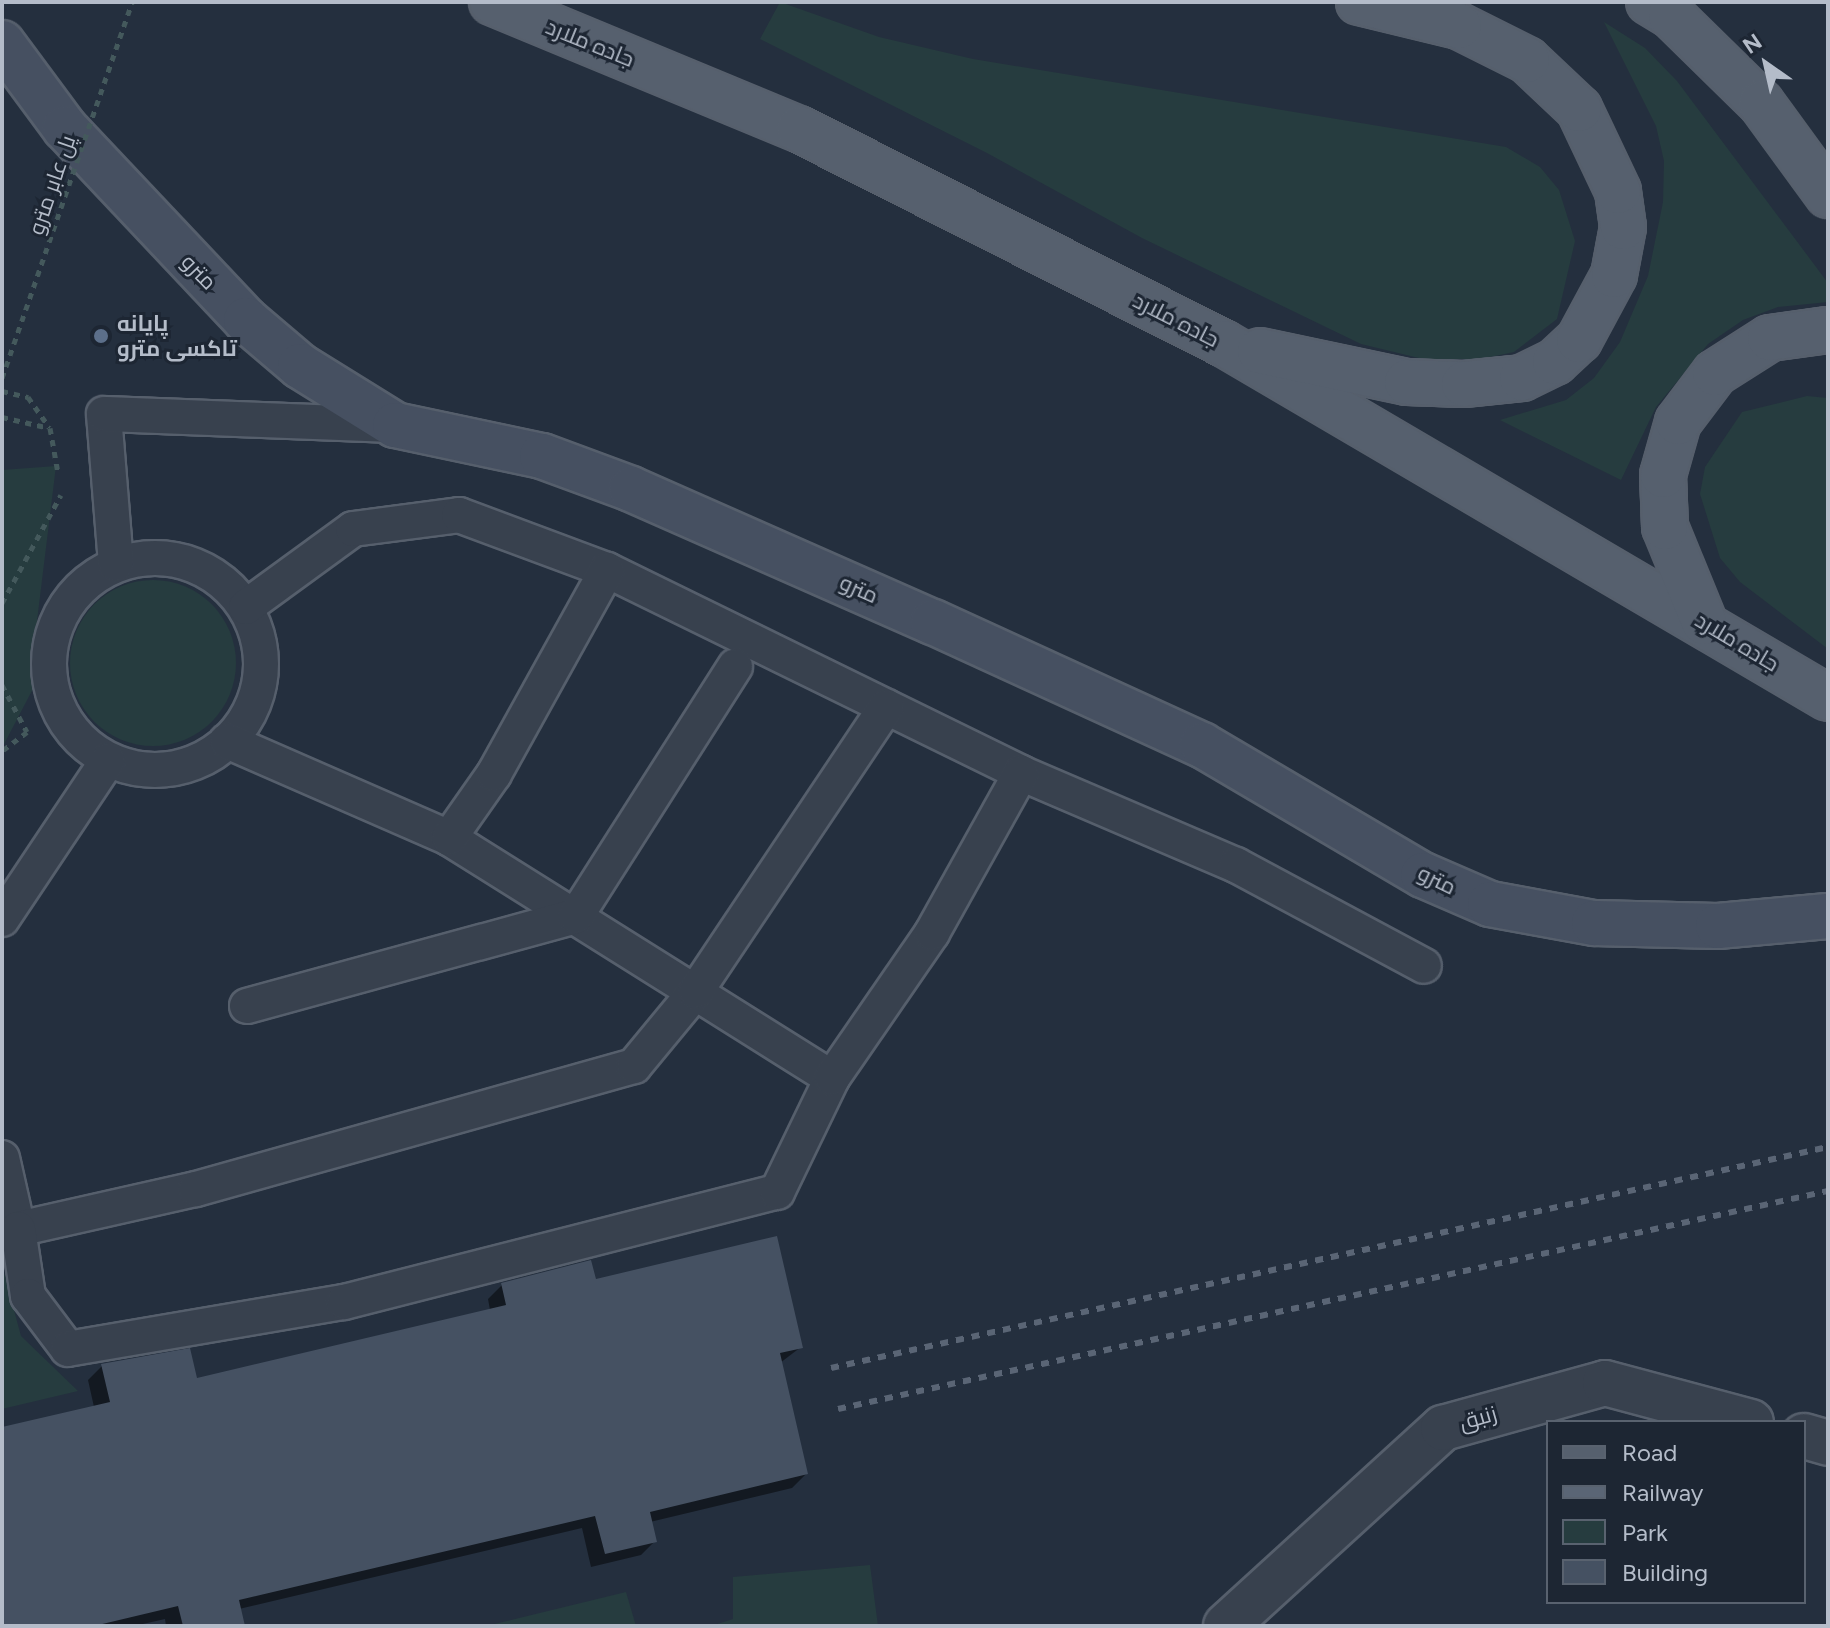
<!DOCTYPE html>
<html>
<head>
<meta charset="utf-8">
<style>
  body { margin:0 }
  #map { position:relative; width:1830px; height:1628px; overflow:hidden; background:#242f3e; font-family:Figtree,Cairo,sans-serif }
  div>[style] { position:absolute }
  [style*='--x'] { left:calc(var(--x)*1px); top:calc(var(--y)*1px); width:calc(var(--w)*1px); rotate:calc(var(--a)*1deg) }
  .green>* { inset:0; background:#263c3f }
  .round { border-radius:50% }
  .shadow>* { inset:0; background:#0007 }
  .building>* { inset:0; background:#455162 }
  .path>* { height:5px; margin-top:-2.5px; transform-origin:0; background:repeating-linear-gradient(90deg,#44595c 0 6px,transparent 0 12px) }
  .roads { filter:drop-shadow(2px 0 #565f6c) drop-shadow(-2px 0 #565f6c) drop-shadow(0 2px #565f6c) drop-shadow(0 -2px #565f6c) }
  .lane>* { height:34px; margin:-17px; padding:0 17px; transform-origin:17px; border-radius:17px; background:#38414e }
  .lane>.ring { margin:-17px; padding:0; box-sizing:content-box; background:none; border:34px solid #38414e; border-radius:50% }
  .street>* { height:44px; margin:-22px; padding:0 22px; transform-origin:22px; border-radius:22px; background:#38414e }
  .secondary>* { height:44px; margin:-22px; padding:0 22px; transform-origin:22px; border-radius:22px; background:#465061 }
  .primary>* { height:44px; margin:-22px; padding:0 22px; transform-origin:22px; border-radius:22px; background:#56606e }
  .rail>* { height:6px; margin-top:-3px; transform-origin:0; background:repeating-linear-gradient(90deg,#5a6575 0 8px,transparent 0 16px) }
  .path-bridge>* { height:5px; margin-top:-2.5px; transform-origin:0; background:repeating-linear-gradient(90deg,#44595c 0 6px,transparent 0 12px) }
  .dots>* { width:22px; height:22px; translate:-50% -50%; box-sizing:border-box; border:4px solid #1d2633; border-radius:50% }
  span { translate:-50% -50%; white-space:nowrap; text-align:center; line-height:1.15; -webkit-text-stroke:6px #1d2633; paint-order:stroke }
  .street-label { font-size:22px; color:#b4bcc9 }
  .poi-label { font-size:22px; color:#b4bcc9; font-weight:700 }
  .left { translate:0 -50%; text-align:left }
  .frame { position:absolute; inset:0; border:4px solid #b4bcc9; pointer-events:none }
  .legend { position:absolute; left:1546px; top:1420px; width:260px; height:184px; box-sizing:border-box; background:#1d2633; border:2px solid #59626f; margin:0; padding:10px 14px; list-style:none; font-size:24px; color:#b4bcc9 }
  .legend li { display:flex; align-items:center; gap:16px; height:40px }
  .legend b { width:40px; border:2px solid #59626f }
  .north { position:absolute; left:1726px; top:24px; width:80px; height:80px; -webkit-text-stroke:6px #1d2633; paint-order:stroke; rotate:326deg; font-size:22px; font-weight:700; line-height:32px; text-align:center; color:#b4bcc9 }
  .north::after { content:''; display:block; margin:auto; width:28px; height:36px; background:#b4bcc9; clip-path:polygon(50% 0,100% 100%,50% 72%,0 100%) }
</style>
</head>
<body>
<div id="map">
  <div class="green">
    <div style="clip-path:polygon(780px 2px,879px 37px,973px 59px,1506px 147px,1540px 167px,1559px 190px,1575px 241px,1557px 319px,1514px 352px,1481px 359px,1423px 359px,1361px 344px,1142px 238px,987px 153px,760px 39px)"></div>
    <div style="clip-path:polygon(1604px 22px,1645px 48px,1677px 81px,1828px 283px,1828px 302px,1778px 307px,1743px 320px,1708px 344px,1656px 407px,1621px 480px,1500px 420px,1566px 400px,1594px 378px,1620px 342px,1648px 276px,1663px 202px,1664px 161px,1656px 126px)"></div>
    <div style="clip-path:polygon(1807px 396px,1828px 398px,1828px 649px,1740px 582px,1720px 558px,1700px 494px,1705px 467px,1742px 412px)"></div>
    <div style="clip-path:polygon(56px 466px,37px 621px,36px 683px,2px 748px,2px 470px)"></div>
    <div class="round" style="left:70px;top:580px;width:166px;height:166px"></div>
    <div style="clip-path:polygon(2px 1266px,21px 1336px,78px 1391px,2px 1409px)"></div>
    <div style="clip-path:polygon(870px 1565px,878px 1626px,711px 1626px,733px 1619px,733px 1577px)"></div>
    <div style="clip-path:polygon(626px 1592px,636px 1626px,486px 1626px)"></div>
  </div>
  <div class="shadow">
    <div style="clip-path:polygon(595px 1282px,801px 1347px,780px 1363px,806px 1474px,792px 1488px,650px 1522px,655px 1541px,641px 1555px,591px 1567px,582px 1528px,239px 1609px,243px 1626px,166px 1626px,165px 1619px,134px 1626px,2px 1626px,2px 1429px,94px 1407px,88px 1380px,102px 1366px,196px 1381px,490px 1310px,488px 1299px,502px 1285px)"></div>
  </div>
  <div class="building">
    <div style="clip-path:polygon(777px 1236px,803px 1348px,780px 1353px,808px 1474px,650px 1512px,657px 1542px,605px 1554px,595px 1516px,239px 1600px,245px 1626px,183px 1626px,178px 1606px,94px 1626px,2px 1626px,2px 1427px,110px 1402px,101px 1364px,190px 1348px,197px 1378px,506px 1305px,501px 1283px,591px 1260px,596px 1279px)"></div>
  </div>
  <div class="path">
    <div style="--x:2;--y:391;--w:27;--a:13"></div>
    <div style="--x:28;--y:397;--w:37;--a:55"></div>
    <div style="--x:2;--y:417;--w:49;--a:12.9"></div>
    <div style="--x:50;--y:428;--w:46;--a:79.9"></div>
    <div style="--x:2;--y:603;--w:123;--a:-61.4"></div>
    <div style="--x:2;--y:685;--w:53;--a:62"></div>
    <div style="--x:27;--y:732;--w:31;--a:143"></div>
  </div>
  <div class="roads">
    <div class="lane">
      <div class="ring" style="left:49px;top:558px;width:178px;height:178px"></div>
      <div style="--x:116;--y:564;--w:150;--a:-94.6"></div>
      <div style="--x:104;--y:414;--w:291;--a:2.2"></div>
      <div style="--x:246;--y:607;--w:132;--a:-36.1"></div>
      <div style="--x:353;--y:529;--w:107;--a:-7.5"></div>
      <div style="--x:459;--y:515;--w:158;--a:20.4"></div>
      <div style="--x:607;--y:570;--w:461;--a:26.1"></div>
      <div style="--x:1021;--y:773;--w:234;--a:23.2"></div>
      <div style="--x:1236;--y:865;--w:213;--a:28.2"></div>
      <div style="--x:227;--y:741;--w:242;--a:23.6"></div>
      <div style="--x:449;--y:838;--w:452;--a:32.1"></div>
      <div style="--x:449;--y:838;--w:78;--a:-54.9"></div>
      <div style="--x:494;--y:774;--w:233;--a:-61"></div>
      <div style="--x:2;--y:919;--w:191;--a:-56.3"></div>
      <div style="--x:247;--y:1006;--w:341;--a:-15.3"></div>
      <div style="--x:576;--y:916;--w:296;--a:-57.5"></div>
      <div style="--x:2;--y:1158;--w:73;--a:77.3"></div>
      <div style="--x:18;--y:1229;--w:182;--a:-12.7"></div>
      <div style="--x:196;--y:1189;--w:455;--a:-15.7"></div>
      <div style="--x:634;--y:1066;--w:97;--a:-50.4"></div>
      <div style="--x:696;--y:991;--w:342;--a:-56.2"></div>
      <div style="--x:18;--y:1229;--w:68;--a:81.5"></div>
      <div style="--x:28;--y:1296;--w:66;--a:53"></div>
      <div style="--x:68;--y:1349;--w:280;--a:-9.7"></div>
      <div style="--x:344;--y:1302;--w:447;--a:-14.3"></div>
      <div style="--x:777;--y:1192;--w:127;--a:-64.2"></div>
      <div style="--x:832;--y:1078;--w:176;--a:-55.4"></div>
      <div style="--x:932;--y:933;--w:183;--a:-60.9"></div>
    </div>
    <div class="street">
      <div style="--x:1804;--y:1436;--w:25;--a:16"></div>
      <div style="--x:1226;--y:1626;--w:294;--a:-42.4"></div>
      <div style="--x:1443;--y:1428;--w:168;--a:-15.5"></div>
      <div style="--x:1605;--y:1383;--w:151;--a:15"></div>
    </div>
    <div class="secondary">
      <div style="--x:2;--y:43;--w:106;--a:53.5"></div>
      <div style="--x:65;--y:128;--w:264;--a:46.7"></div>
      <div style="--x:246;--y:320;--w:71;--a:40.4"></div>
      <div style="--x:300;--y:366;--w:112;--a:31.8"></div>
      <div style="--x:395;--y:425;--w:150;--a:11.9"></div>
      <div style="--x:542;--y:456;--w:95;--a:20.3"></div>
      <div style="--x:631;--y:489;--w:330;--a:23.8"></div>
      <div style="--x:933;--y:622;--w:296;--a:24.6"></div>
      <div style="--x:1202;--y:745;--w:256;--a:30.5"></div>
      <div style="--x:1423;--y:875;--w:73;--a:23.4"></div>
      <div style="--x:1490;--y:904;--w:106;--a:10.4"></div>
      <div style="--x:1594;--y:923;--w:124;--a:1.4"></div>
      <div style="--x:1718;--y:926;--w:110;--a:-5.2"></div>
    </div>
    <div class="primary">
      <div style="--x:492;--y:2;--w:332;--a:22.5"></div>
      <div style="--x:799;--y:129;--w:475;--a:26.8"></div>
      <div style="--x:1223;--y:343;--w:701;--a:30.4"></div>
      <div style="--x:1649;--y:2;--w:26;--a:31"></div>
      <div style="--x:1671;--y:15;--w:126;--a:44.4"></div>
      <div style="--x:1761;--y:103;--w:114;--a:53.9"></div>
      <div style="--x:1260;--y:351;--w:150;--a:11.9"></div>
      <div style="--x:1407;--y:382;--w:57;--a:2"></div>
      <div style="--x:1464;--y:384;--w:58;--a:-5.9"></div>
      <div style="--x:1522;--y:378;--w:37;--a:-26"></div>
      <div style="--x:1555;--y:362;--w:33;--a:-43"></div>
      <div style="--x:1579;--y:340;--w:74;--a:-61.7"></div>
      <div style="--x:1614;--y:275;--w:49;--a:-79.4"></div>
      <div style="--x:1623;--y:227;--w:36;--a:-98"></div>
      <div style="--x:1618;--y:191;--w:91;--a:-115.4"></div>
      <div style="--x:1579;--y:109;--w:71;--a:-136.7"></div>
      <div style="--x:1527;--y:60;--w:76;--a:-153.4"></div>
      <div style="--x:1459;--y:26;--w:103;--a:-166.5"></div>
      <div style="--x:1704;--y:622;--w:103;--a:-112.3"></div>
      <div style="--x:1665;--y:527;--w:52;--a:-92.2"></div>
      <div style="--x:1663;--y:475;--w:55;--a:-74.2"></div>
      <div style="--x:1678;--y:422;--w:61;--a:-52.9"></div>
      <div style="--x:1715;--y:373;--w:65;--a:-32.5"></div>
      <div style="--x:1770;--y:338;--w:59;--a:-7.9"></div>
    </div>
  </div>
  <div class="rail">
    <div style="--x:831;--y:1368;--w:1021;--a:-12.5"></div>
    <div style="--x:838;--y:1409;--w:1014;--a:-12.42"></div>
  </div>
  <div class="path-bridge">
    <div style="--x:2;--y:378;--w:398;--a:-70.9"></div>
  </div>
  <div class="dots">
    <div style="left:101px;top:336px;background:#5c6f8a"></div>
  </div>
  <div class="street-label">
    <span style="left:590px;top:43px;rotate:22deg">جاده ملارد</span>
    <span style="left:52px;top:185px;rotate:-71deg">پل عابر مترو</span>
    <span style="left:199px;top:272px;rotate:46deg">مترو</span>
    <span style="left:1176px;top:320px;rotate:27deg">جاده ملارد</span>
    <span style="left:859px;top:589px;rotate:24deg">مترو</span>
    <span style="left:1737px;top:642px;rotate:31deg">جاده ملارد</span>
    <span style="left:1437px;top:880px;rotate:26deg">مترو</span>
    <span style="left:1478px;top:1418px;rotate:-16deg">زنبق</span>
  </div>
  <div class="poi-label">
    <span class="left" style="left:117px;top:336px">پایانه<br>تاکسی مترو</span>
  </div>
  <div class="frame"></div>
  <ul class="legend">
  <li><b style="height:10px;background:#56606e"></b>Road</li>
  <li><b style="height:10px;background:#5a6575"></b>Railway</li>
  <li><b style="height:22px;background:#263c3f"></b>Park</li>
  <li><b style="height:22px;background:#455162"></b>Building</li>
  </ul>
  <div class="north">N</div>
</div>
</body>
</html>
